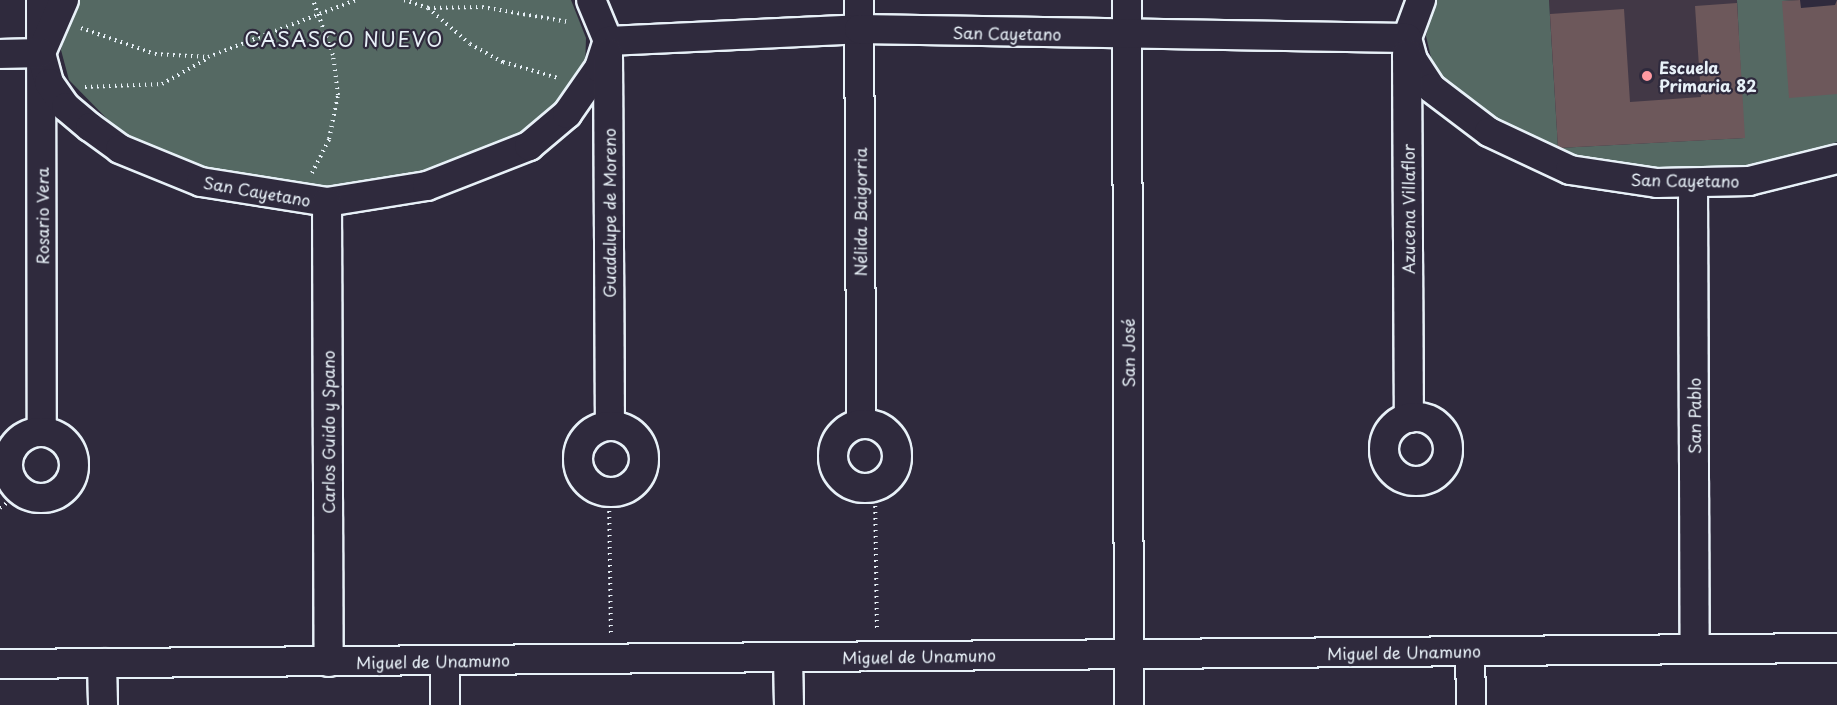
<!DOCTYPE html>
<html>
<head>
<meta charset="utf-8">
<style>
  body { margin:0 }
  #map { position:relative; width:1837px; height:705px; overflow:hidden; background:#2f2a3d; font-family:"Playpen Sans",sans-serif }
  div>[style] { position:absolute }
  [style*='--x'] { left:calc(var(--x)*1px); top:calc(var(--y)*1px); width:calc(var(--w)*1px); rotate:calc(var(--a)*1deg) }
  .built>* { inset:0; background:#423846 }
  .green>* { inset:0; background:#556963 }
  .building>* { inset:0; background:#6d585b }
  .path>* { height:4px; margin-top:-2px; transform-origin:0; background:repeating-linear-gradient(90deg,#e8f1f8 0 1.5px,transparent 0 6px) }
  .roads { filter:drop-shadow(2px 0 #e8f1f8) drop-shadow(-2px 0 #e8f1f8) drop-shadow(0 2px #e8f1f8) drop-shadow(0 -2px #e8f1f8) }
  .street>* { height:28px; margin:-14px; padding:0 14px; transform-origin:14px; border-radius:14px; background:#2f2a3d }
  .street>.ring { margin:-14px; padding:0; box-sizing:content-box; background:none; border:28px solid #2f2a3d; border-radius:50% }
  .dots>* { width:16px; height:16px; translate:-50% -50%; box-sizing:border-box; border:3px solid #2f2a3d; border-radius:50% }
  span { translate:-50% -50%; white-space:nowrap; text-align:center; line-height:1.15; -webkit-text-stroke:4.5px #2f2a3d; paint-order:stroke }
  .street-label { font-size:16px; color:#e8f1f8 }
  .poi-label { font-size:16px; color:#e8f1f8; font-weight:700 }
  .left { translate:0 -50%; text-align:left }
  .quarter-label { font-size:20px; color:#e8f1f8; letter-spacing:1.5px }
</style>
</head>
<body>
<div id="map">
  <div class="built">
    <div style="clip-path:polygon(1549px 0,1737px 0,1745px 138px,1558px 148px)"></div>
  </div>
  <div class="green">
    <div style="clip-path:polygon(79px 0,571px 0,586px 38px,585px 67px,548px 117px,500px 145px,387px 183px,322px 189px,221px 174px,166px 156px,118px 130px,69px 80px,61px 50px,66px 24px)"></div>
    <div style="clip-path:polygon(1435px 0,1549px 0,1558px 148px,1744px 138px,1737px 0,1798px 0,1783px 1px,1837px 94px,1837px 142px,1752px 169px,1687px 175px,1586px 160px,1530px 142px,1455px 94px,1433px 66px,1426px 36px)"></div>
  </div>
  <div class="building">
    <div style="clip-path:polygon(1800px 0,1801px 8px,1835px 5px,1837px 0,1837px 94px,1789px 98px,1782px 1px)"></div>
    <div style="clip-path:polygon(1737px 3px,1745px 138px,1558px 148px,1550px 14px,1624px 9px,1630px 102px,1701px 97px,1695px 6px)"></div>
  </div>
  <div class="path">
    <div style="--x:404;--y:0;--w:25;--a:18"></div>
    <div style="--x:428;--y:8;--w:55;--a:40.6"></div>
    <div style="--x:470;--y:44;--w:38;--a:29"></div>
    <div style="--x:503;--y:62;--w:57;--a:16.2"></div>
    <div style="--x:428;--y:8;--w:54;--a:-1.1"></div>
    <div style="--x:482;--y:7;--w:88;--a:9.8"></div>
    <div style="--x:81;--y:28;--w:78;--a:19.4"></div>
    <div style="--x:155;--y:54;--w:53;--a:3.2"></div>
    <div style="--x:208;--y:57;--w:159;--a:-21.1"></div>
    <div style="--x:85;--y:87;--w:77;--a:-2.2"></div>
    <div style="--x:162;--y:84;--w:53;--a:-29.5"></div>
    <div style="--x:312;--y:173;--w:38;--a:-63"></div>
    <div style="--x:329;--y:139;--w:45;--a:-78.4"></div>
    <div style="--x:338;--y:95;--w:40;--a:-97.1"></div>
    <div style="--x:333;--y:55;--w:59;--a:-110"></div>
    <div style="--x:875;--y:488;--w:143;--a:89.2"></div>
    <div style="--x:609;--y:493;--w:140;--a:89.2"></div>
    <div style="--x:0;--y:508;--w:27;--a:-36"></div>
  </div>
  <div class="roads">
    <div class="street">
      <div style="--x:41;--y:0;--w:432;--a:89.9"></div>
      <div style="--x:64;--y:0;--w:58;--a:113.5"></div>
      <div style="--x:41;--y:53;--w:31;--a:75"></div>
      <div style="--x:49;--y:83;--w:29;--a:55"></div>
      <div style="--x:66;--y:107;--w:31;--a:40"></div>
      <div style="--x:90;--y:127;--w:37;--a:36"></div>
      <div style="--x:120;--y:149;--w:87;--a:22.2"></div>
      <div style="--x:201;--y:182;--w:128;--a:9"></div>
      <div style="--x:327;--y:202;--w:101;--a:-9.1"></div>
      <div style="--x:427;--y:186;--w:110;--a:-21.4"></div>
      <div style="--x:529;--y:146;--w:50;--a:-40.1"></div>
      <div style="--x:567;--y:114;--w:56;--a:-55.2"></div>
      <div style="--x:599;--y:68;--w:28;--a:-72"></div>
      <div style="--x:608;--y:41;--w:44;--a:-112.5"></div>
      <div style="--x:859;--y:0;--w:424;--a:89.7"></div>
      <div style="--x:1127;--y:0;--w:705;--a:89.84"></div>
      <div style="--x:1421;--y:0;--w:40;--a:110.2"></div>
      <div style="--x:1407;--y:38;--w:23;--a:75"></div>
      <div style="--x:1413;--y:60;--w:33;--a:57"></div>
      <div style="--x:1431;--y:88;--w:73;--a:37.2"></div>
      <div style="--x:1489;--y:132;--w:89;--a:25.1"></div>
      <div style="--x:1570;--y:170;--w:88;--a:8.5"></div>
      <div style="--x:1657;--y:183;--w:92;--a:-1.2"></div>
      <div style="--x:1749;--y:181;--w:91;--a:-14"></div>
      <div style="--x:608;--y:41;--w:251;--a:-2.7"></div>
      <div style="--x:859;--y:29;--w:548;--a:0.94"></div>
      <div style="--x:608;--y:53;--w:373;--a:89.7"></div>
      <div style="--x:0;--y:54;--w:41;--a:-1.4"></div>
      <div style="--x:1407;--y:54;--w:364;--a:89.7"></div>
      <div style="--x:1693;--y:183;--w:466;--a:89.8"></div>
      <div style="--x:327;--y:202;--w:460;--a:89.8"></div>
      <div class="ring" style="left:1384px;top:417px;width:36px;height:36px"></div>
      <div class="ring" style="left:833px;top:424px;width:36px;height:36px"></div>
      <div class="ring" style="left:578px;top:426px;width:38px;height:38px"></div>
      <div class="ring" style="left:8px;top:432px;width:38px;height:38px"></div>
      <div style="--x:1470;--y:651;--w:54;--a:88.9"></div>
      <div style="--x:788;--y:658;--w:47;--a:88.8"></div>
      <div style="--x:445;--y:660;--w:45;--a:90"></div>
      <div style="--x:102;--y:663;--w:42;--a:88.6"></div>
      <div style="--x:0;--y:664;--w:1837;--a:-0.5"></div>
    </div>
  </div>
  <div class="dots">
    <div style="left:1647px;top:76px;background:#ff9aa2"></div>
  </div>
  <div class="street-label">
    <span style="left:1007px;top:33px;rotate:1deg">San Cayetano</span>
    <span style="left:1685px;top:180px;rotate:1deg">San Cayetano</span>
    <span style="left:257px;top:191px;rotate:10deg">San Cayetano</span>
    <span style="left:1408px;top:209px;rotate:-90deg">Azucena Villaflor</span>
    <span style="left:860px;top:212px;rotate:-90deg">Nélida Baigorria</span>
    <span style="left:609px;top:213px;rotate:-90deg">Guadalupe de Moreno</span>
    <span style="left:42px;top:216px;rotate:-90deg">Rosario Vera</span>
    <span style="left:1128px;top:353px;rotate:-90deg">San José</span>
    <span style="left:1694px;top:416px;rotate:-90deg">San Pablo</span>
    <span style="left:328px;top:432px;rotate:-90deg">Carlos Guido y Spano</span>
    <span style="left:1404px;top:652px;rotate:-1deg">Miguel de Unamuno</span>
    <span style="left:919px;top:656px;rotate:-1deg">Miguel de Unamuno</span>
    <span style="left:433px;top:661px;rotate:-1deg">Miguel de Unamuno</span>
  </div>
  <div class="poi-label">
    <span class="left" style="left:1659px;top:76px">Escuela<br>Primaria 82</span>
  </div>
  <div class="quarter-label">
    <span style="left:344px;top:39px">CASASCO NUEVO</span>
  </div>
</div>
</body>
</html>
